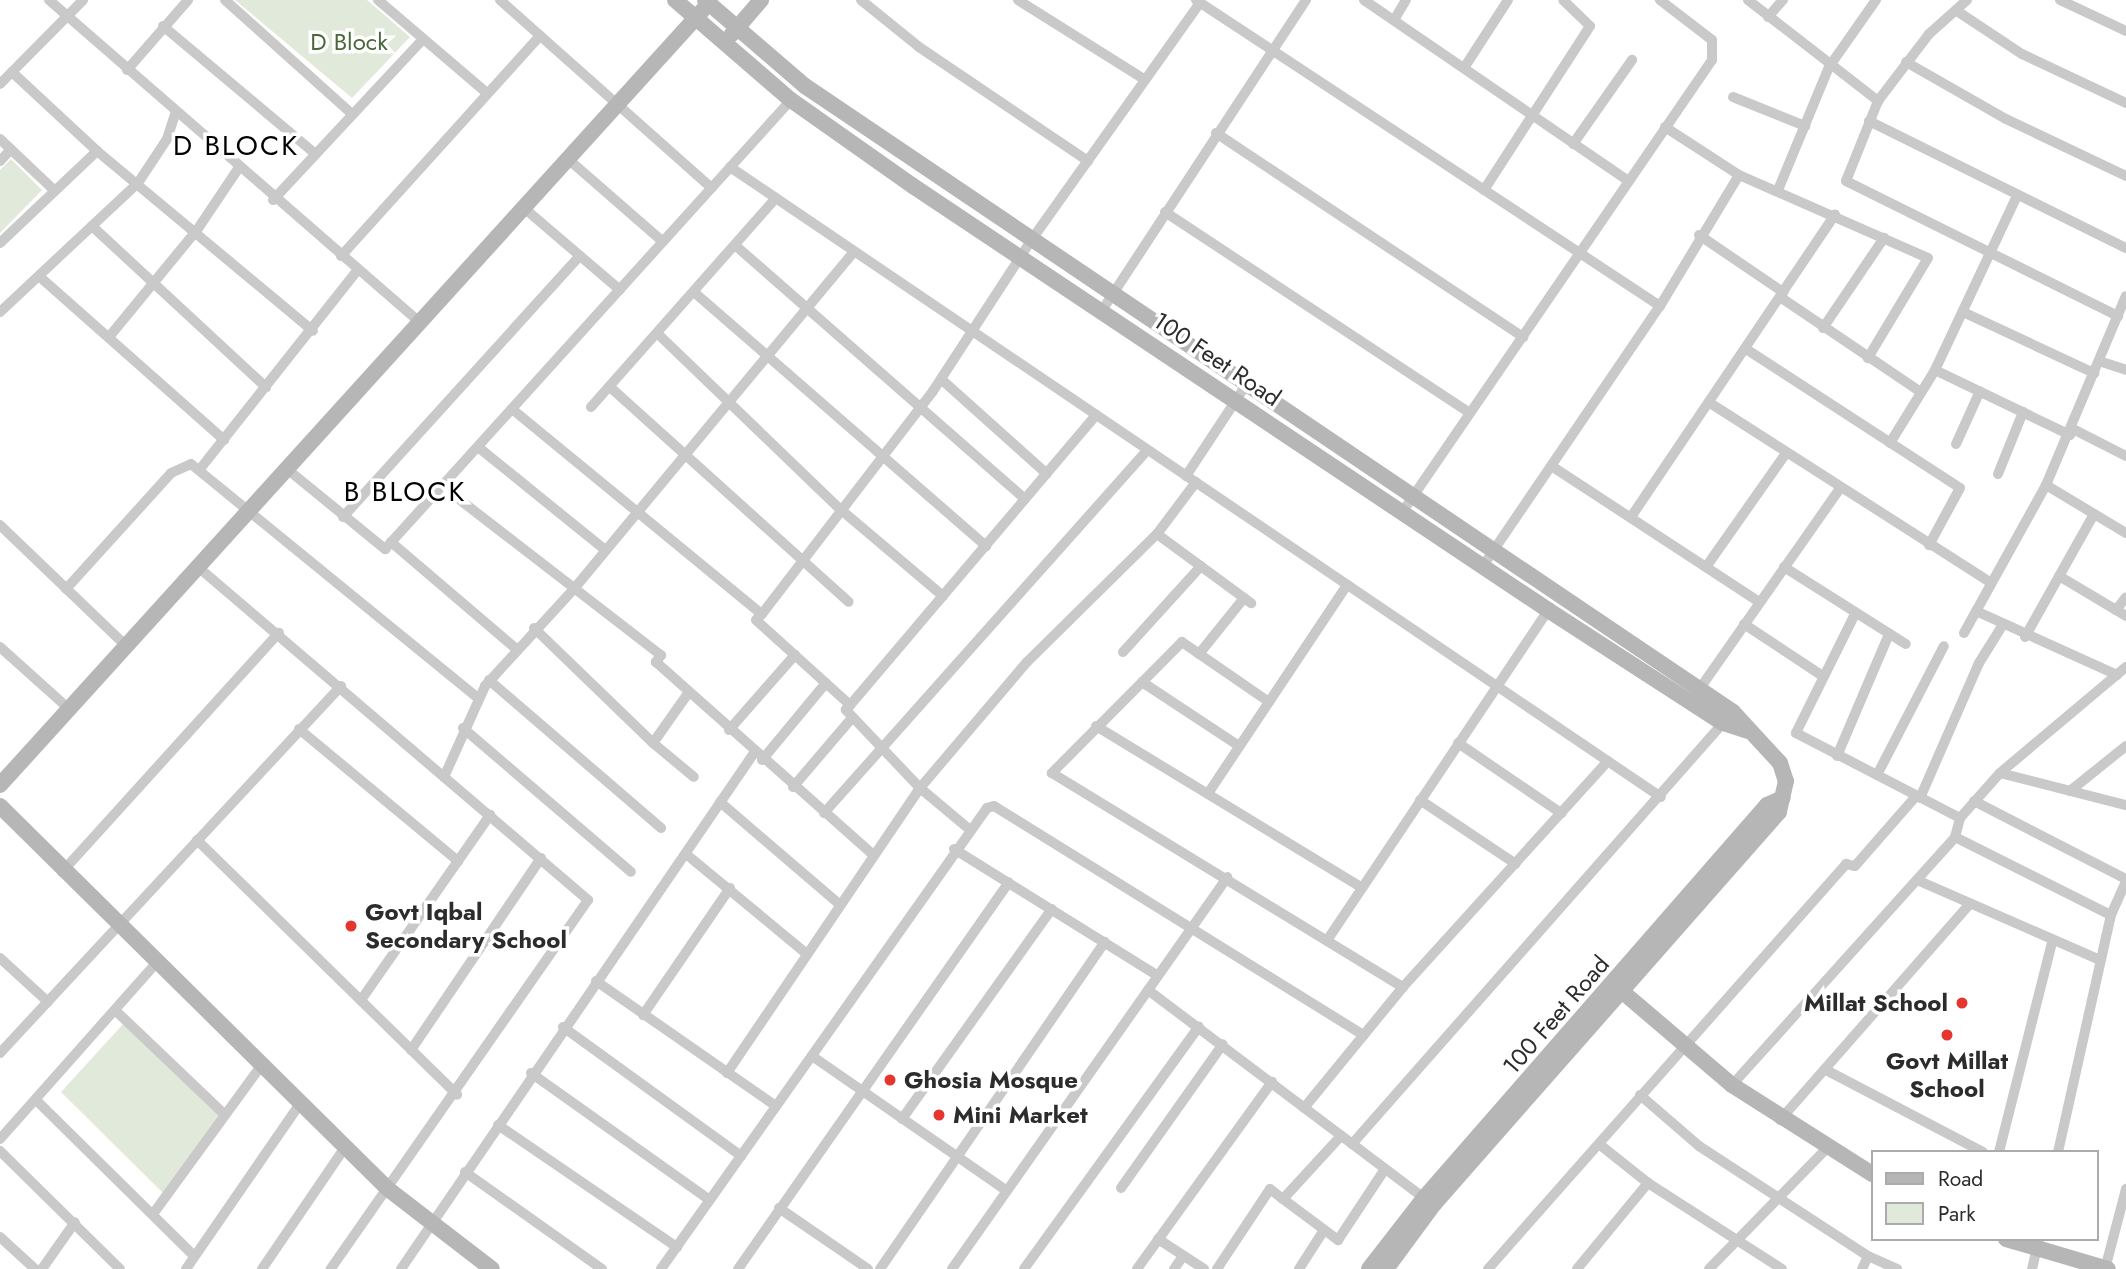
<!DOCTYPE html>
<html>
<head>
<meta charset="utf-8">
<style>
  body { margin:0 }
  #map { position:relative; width:2126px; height:1269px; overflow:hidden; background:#fff; font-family:Jost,sans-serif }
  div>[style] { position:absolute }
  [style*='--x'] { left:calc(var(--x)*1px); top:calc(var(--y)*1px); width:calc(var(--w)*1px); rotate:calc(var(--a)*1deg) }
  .green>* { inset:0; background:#e1eada }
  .street>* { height:10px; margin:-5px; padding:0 5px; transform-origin:5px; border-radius:5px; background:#c9c9c9 }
  .secondary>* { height:16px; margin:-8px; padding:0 8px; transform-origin:8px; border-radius:8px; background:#b6b6b6 }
  .dots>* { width:19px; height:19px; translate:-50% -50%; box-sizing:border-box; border:4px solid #fff; border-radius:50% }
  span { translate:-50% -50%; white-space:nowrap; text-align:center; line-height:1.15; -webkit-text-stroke:7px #fff; paint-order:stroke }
  .park-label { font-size:24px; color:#4a673a }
  .street-label { font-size:24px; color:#2c2c2c }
  .poi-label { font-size:24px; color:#2c2c2c; font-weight:700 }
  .left { translate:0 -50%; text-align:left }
  .right { translate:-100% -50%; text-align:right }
  .quarter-label { font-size:28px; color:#000; letter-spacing:2px }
  .legend { position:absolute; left:1871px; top:1150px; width:228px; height:91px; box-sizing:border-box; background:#fff; border:2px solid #ababab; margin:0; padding:9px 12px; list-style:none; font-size:21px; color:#2c2c2c }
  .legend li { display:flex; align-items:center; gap:14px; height:35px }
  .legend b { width:35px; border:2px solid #ababab }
</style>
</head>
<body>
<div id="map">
  <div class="green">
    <div style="clip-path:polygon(235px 0,367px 0,410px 37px,352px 98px)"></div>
    <div style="clip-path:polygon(11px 159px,42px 190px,0 233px,0 170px)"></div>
    <div style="clip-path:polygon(124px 1023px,224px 1114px,163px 1193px,61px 1092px)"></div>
  </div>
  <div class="street">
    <div style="--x:49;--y:0;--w:492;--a:41"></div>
    <div style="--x:225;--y:0;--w:169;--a:41.9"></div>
    <div style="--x:378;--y:0;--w:143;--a:40.5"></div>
    <div style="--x:500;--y:0;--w:283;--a:41.6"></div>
    <div style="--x:861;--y:0;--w:75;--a:39"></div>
    <div style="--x:919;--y:47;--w:204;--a:34"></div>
    <div style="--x:1018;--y:0;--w:149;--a:32.1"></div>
    <div style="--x:1196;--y:0;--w:556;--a:33.4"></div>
    <div style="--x:1364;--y:0;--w:319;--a:34.4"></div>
    <div style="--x:1748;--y:0;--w:165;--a:37.8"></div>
    <div style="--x:1967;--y:0;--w:51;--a:138.2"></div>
    <div style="--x:1929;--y:34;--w:84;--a:127.3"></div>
    <div style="--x:1878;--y:101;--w:86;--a:111.8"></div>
    <div style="--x:1846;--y:181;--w:304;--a:26.4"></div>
    <div style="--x:2060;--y:0;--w:73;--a:25.2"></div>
    <div style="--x:1957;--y:11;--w:78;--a:33.5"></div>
    <div style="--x:2022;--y:54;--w:115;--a:25.2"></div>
    <div style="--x:1768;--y:17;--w:23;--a:-49"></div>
    <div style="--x:1394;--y:20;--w:23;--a:-59"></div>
    <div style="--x:163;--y:26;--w:196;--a:40"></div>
    <div style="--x:1906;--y:62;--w:115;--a:29.7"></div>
    <div style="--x:2006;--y:119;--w:133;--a:25.4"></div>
    <div style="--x:1464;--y:68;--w:81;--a:-57.1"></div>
    <div style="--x:127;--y:70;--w:93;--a:-48.9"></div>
    <div style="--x:12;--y:72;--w:116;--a:42.9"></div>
    <div style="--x:97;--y:151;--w:281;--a:39.8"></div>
    <div style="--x:0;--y:84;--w:118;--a:-45.3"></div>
    <div style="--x:1733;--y:97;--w:78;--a:21.9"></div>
    <div style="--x:1869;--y:121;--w:287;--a:26.3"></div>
    <div style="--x:1665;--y:127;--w:88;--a:33"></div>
    <div style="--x:1739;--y:175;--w:206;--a:23.7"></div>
    <div style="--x:1928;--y:258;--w:117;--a:121"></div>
    <div style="--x:1216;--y:133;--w:369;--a:33.6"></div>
    <div style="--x:0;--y:139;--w:74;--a:43.4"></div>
    <div style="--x:1573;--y:144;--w:103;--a:-54.9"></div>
    <div style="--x:568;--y:159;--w:126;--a:41.1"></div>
    <div style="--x:0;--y:161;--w:16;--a:-47"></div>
    <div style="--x:730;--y:167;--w:1124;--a:34.09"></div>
    <div style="--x:1484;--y:190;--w:195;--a:-57.1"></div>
    <div style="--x:1590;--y:26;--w:37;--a:-136"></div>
    <div style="--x:1778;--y:190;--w:133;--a:-67.5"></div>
    <div style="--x:1829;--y:67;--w:82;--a:-55"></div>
    <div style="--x:273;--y:200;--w:220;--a:-47"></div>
    <div style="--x:524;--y:208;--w:126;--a:40.5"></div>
    <div style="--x:1165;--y:212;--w:365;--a:33.4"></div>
    <div style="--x:93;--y:227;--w:236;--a:42.8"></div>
    <div style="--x:1699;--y:235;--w:102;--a:34.2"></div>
    <div style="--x:0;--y:243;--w:134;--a:-43.5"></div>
    <div style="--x:736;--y:246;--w:384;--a:41.2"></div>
    <div style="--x:341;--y:256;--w:297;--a:-47.9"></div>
    <div style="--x:40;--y:277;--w:246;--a:41.5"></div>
    <div style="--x:695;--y:293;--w:386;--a:41"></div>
    <div style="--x:1780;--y:297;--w:170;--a:34"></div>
    <div style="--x:1103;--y:309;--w:370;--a:-56.7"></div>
    <div style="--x:0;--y:312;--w:189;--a:-43.1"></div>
    <div style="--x:138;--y:183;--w:53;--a:-56.6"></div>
    <div style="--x:167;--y:139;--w:26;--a:-72"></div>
    <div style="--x:1963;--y:312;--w:145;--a:25"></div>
    <div style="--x:1823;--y:328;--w:109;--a:-55.9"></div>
    <div style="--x:659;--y:335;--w:251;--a:43.9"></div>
    <div style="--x:840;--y:509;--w:135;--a:40.2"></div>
    <div style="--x:109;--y:337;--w:139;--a:-50.6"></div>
    <div style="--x:197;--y:230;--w:73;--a:-56.1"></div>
    <div style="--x:1746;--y:349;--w:255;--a:33"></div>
    <div style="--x:1960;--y:488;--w:65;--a:118.5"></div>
    <div style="--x:2099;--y:361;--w:28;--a:18"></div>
    <div style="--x:1935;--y:370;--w:150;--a:25.7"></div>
    <div style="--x:941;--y:379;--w:142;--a:41.9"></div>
    <div style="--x:610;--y:387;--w:321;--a:42"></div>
    <div style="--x:1710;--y:403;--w:334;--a:32.6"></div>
    <div style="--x:591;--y:407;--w:279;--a:-48.5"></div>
    <div style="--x:512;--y:409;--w:323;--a:39.4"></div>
    <div style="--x:762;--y:614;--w:8;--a:135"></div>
    <div style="--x:756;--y:620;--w:127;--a:42.1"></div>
    <div style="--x:2073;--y:429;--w:59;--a:27"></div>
    <div style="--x:1890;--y:443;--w:86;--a:-58.3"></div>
    <div style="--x:1935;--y:370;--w:190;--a:-64.8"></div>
    <div style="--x:1956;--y:444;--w:58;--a:-65.6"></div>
    <div style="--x:478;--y:447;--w:162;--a:39"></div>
    <div style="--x:1553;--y:467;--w:246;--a:33.2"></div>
    <div style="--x:200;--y:469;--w:253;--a:-51.6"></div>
    <div style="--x:287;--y:469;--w:127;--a:39.2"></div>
    <div style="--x:385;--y:549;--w:605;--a:-47.88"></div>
    <div style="--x:1998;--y:474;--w:67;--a:-68"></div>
    <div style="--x:1186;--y:476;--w:109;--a:-56.6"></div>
    <div style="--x:2046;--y:485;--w:93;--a:31"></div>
    <div style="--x:442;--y:486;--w:277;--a:37.7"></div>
    <div style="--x:661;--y:655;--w:9;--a:126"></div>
    <div style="--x:656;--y:662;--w:290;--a:41.6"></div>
    <div style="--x:1403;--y:511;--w:547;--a:-55.58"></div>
    <div style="--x:1712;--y:60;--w:20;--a:-90"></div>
    <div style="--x:1712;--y:40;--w:66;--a:-142.4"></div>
    <div style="--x:343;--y:517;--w:351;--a:-47.8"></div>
    <div style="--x:1631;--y:517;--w:365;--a:-56"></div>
    <div style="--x:0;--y:525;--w:175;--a:43.8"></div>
    <div style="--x:1157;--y:534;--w:117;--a:36.3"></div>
    <div style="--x:391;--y:542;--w:163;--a:40.5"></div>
    <div style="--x:1483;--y:566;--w:315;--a:-55.8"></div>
    <div style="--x:1660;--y:306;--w:153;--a:-58.9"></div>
    <div style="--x:198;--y:567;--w:513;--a:40.49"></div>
    <div style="--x:588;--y:900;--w:450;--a:124.9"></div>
    <div style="--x:1706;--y:567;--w:139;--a:-54.9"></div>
    <div style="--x:1784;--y:567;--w:144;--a:32.3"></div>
    <div style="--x:2059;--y:576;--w:78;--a:30.8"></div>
    <div style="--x:66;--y:589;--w:156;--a:-47.8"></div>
    <div style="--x:171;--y:473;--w:22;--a:-24"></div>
    <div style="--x:191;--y:464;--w:370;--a:39.2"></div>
    <div style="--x:2116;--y:610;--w:16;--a:-52"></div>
    <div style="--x:1976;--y:611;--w:155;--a:24.4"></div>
    <div style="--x:762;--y:614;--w:281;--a:-52.5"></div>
    <div style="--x:933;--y:391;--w:178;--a:-56.9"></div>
    <div style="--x:1030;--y:242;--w:293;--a:-54.6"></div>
    <div style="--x:1855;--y:614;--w:133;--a:116.4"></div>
    <div style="--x:1796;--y:733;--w:185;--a:27.4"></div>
    <div style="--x:1744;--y:624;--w:92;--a:33.5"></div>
    <div style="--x:534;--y:628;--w:165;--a:44"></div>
    <div style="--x:653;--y:743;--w:62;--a:-54.8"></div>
    <div style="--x:1964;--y:633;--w:169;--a:-61"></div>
    <div style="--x:2046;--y:485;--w:205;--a:-67.1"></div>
    <div style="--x:2025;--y:637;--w:141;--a:-60.7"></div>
    <div style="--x:0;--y:647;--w:93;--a:41.9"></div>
    <div style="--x:1123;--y:652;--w:116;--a:-47.8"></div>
    <div style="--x:1199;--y:654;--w:72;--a:-51.2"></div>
    <div style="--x:489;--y:680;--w:227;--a:40.7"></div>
    <div style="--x:1142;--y:682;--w:116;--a:33.4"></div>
    <div style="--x:1696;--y:694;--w:251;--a:-55"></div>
    <div style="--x:1269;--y:702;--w:106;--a:-145.4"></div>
    <div style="--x:1182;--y:642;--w:185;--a:134.8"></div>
    <div style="--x:1052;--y:773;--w:411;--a:31.4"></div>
    <div style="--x:1096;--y:726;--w:308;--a:31.3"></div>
    <div style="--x:463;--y:728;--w:221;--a:40.6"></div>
    <div style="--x:299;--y:729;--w:207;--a:39.7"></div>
    <div style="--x:729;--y:730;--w:100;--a:-48.7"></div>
    <div style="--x:653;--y:743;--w:53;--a:39.7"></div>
    <div style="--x:1458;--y:743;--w:125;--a:34.2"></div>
    <div style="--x:1837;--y:756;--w:133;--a:-66.9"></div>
    <div style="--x:762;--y:760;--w:100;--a:-50.3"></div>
    <div style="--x:2000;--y:773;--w:130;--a:14.3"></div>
    <div style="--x:1877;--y:775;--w:145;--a:-62.6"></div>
    <div style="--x:444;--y:777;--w:100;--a:-65.7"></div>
    <div style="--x:485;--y:686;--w:130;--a:-47.5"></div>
    <div style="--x:573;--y:590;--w:440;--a:-50.3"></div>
    <div style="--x:793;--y:787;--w:91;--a:-49.5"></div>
    <div style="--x:2070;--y:791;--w:72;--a:-38.8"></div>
    <div style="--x:1209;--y:792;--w:249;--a:-56.3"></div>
    <div style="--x:1920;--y:798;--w:147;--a:-66.4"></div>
    <div style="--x:1979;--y:663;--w:44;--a:-58.1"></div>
    <div style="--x:1420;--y:800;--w:115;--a:33.7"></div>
    <div style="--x:1974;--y:801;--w:171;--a:27.2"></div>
    <div style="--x:720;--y:802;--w:158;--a:40.6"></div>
    <div style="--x:824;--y:813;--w:486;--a:-48.3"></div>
    <div style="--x:969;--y:829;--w:64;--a:-140.1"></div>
    <div style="--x:920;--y:788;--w:108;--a:-133.5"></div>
    <div style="--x:846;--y:710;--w:387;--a:-49.7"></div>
    <div style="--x:1955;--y:837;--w:174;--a:26.6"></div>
    <div style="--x:197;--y:840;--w:364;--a:44.4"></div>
    <div style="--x:954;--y:849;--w:240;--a:31.9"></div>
    <div style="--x:686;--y:854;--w:157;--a:39.6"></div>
    <div style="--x:62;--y:872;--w:323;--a:-47.8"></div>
    <div style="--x:1917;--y:880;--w:200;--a:23.6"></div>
    <div style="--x:1328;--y:939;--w:396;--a:-56.2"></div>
    <div style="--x:0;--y:958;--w:65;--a:42.5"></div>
    <div style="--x:596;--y:981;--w:219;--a:34.8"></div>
    <div style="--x:1148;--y:990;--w:346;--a:37"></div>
    <div style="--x:361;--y:1000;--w:226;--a:-55.1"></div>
    <div style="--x:117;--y:1012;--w:148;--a:43.6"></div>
    <div style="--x:643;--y:1015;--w:154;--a:-55.6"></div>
    <div style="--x:563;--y:1027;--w:220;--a:35.9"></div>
    <div style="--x:411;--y:1050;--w:232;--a:-55.9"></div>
    <div style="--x:0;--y:1053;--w:501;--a:-47.1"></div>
    <div style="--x:812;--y:1056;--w:237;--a:34.7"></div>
    <div style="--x:1826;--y:1070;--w:177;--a:27.6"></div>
    <div style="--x:531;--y:1073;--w:219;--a:35.4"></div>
    <div style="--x:727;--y:1073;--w:344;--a:-55.9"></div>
    <div style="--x:920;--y:788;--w:165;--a:-49.7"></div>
    <div style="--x:1027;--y:662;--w:182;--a:-44.6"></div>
    <div style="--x:1157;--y:534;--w:65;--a:-53.1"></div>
    <div style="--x:1732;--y:1085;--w:334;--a:-48"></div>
    <div style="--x:1955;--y:837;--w:20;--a:-75"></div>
    <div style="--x:1960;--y:818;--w:60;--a:-48.4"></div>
    <div style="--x:2000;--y:773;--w:165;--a:-40.1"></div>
    <div style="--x:1640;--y:1095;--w:78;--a:40.8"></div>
    <div style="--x:1699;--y:1146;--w:202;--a:33.1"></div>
    <div style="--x:1868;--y:1256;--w:32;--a:24"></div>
    <div style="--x:36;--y:1100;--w:222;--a:44.6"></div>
    <div style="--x:1304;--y:1108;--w:156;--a:-50.7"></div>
    <div style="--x:1403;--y:987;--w:305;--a:-47.8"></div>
    <div style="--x:902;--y:1119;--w:258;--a:-54.5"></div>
    <div style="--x:1780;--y:1120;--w:288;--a:-48.7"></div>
    <div style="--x:498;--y:1125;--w:217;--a:34.3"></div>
    <div style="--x:0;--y:1139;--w:238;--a:-48.4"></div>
    <div style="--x:1352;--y:1144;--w:561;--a:-48.61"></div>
    <div style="--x:1599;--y:1144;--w:63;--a:38.5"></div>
    <div style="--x:0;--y:1151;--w:168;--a:44.5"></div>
    <div style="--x:1999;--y:1152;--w:216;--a:-75.8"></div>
    <div style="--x:2058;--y:1152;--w:243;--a:-77.4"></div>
    <div style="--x:2111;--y:915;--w:37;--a:-66"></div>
    <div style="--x:465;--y:1172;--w:168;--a:35.3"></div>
    <div style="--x:1121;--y:1188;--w:176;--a:-54.7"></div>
    <div style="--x:1283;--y:1199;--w:69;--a:36.7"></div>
    <div style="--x:1338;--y:1240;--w:85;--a:-56.5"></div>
    <div style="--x:779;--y:1208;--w:108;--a:34.4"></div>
    <div style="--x:153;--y:1214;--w:187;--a:-53.9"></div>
    <div style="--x:0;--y:1237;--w:47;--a:42.4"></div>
    <div style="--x:1158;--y:1239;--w:55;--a:33.1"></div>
    <div style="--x:42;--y:1269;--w:57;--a:-54.9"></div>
    <div style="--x:186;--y:1269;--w:203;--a:-55.4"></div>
    <div style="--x:262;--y:1269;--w:149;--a:-55.7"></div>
    <div style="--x:401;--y:1269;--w:625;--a:-55.62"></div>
    <div style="--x:661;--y:1269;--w:565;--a:-54.73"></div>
    <div style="--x:987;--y:808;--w:7;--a:-16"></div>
    <div style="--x:994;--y:806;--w:435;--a:31.8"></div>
    <div style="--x:738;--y:1269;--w:472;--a:-55"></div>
    <div style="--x:880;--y:1269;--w:397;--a:-55.5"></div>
    <div style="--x:952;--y:1269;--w:479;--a:-54.9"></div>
    <div style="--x:1024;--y:1269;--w:299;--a:-54.2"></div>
    <div style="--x:1137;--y:1269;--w:231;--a:-54.2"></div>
    <div style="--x:1174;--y:1269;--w:16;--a:-55"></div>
    <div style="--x:1217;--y:1269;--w:96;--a:-56.5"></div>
    <div style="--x:1270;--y:1189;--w:16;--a:38"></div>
    <div style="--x:1283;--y:1199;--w:86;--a:-47.4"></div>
    <div style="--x:1299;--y:1269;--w:46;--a:-57.3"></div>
    <div style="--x:1488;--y:1269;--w:541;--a:-48.52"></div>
    <div style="--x:1846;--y:864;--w:9;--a:13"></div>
    <div style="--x:1855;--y:866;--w:93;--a:-48.9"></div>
    <div style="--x:1577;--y:1269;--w:112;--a:-50.5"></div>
    <div style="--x:1648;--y:1183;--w:159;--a:32.7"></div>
    <div style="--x:1709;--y:1269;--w:168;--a:-45.7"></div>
    <div style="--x:1862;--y:1269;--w:14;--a:-65"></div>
    <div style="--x:2032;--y:1269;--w:31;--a:-77"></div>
    <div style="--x:2105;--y:1269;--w:83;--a:-75.3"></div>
  </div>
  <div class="secondary">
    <div style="--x:675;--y:0;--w:153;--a:40.8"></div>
    <div style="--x:791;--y:100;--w:149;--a:35.2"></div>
    <div style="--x:913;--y:186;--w:764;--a:33.73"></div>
    <div style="--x:1548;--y:610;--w:208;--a:32.9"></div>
    <div style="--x:1723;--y:723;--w:25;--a:18"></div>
    <div style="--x:705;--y:0;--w:132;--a:40.7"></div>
    <div style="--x:805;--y:86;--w:1119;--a:34"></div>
    <div style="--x:1733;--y:712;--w:69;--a:47.3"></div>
    <div style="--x:1780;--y:763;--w:19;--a:72"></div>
    <div style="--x:1786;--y:781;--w:32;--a:103"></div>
    <div style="--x:1779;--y:812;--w:522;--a:131.35"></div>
    <div style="--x:1434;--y:1204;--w:81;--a:126.4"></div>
    <div style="--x:732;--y:34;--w:45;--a:-49.5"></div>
    <div style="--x:0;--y:785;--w:1046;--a:-47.79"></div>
    <div style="--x:0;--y:806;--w:545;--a:44.63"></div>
    <div style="--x:388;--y:1189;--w:131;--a:37.6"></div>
    <div style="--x:1618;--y:988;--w:150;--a:40.4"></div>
    <div style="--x:1732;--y:1085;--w:166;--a:32.4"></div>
    <div style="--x:2006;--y:1239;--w:106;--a:16.4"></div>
    <div style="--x:1369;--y:1269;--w:90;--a:-52.2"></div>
    <div style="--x:1424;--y:1198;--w:522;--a:-48.89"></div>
    <div style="--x:1767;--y:805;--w:17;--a:-24"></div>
  </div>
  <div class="dots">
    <div style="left:351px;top:926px;background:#e4362e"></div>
    <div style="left:1962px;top:1003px;background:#e4362e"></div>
    <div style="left:1947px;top:1035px;background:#e4362e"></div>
    <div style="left:890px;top:1080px;background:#e4362e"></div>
    <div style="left:939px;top:1115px;background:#e4362e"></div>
  </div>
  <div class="park-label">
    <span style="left:349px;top:42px">D Block</span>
  </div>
  <div class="street-label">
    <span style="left:1217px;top:359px;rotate:34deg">100 Feet Road</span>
    <span style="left:1556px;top:1015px;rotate:-49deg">100 Feet Road</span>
  </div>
  <div class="poi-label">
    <span class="left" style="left:365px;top:926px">Govt Iqbal<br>Secondary School</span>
    <span class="right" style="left:1948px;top:1003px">Millat School</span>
    <span style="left:1947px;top:1075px">Govt Millat<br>School</span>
    <span class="left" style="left:904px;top:1080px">Ghosia Mosque</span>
    <span class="left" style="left:953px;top:1115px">Mini Market</span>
  </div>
  <div class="quarter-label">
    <span style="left:236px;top:146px">D BLOCK</span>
    <span style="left:405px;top:492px">B BLOCK</span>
  </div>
  <ul class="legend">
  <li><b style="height:9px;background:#b6b6b6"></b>Road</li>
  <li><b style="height:19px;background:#e1eada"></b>Park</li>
  </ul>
</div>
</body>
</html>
